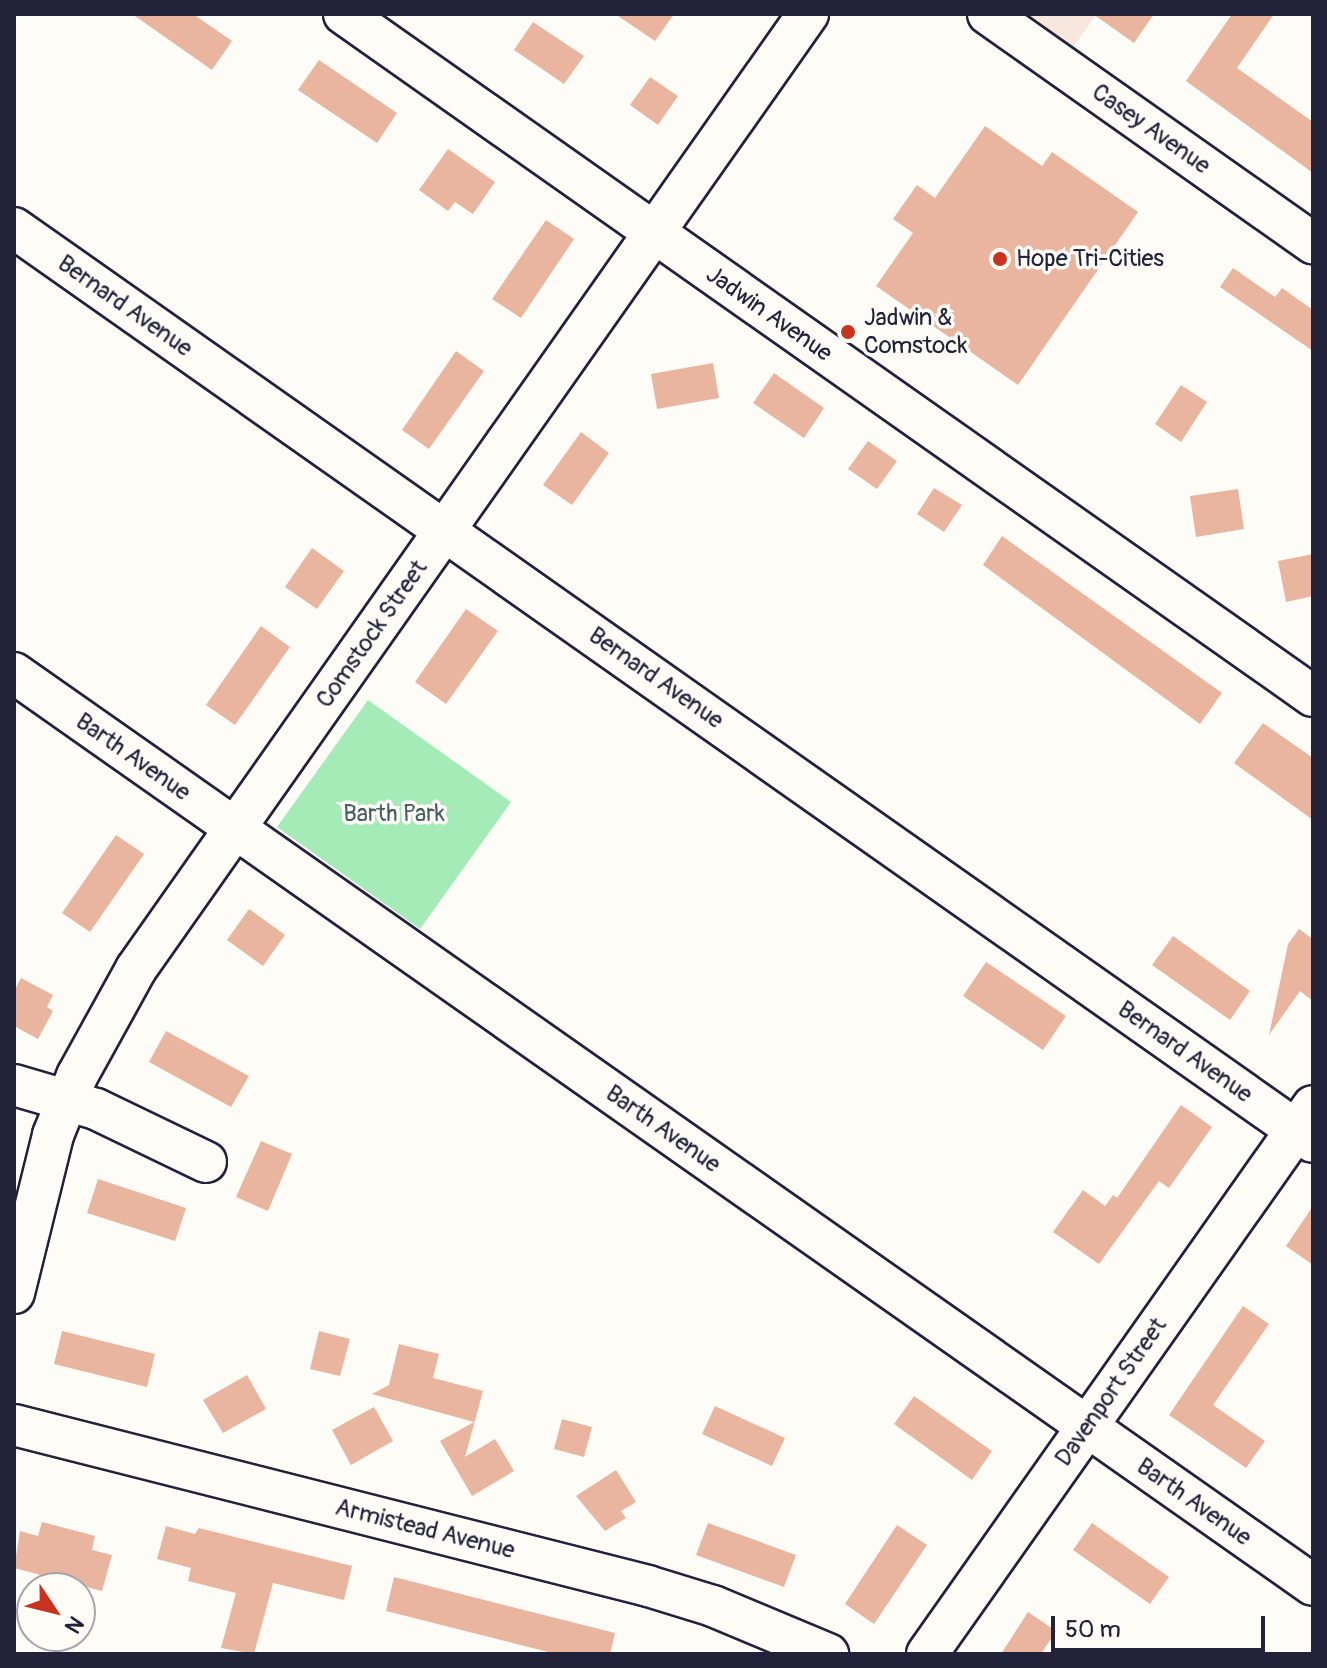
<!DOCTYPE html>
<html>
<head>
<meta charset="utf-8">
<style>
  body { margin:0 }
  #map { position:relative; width:1327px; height:1668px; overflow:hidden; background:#fdfcf7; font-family:Pangolin,sans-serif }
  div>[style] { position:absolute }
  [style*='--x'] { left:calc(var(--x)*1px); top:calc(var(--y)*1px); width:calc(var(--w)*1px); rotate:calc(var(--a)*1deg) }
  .built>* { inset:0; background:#f7e7dc }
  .green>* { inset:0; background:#a5ebb7 }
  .building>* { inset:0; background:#eab59e }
  .roads { filter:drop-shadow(2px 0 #22223b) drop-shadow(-2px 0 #22223b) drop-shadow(0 2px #22223b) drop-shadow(0 -2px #22223b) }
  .minor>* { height:40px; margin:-20px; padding:0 20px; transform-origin:20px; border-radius:20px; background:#fdfcf7 }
  .dots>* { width:22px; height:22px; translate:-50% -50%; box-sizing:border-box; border:4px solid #fdfcf7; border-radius:50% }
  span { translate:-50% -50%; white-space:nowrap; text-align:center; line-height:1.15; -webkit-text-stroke:7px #fdfcf7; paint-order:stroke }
  .street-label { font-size:24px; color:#22223b }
  .poi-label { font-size:24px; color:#22223b }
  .left { translate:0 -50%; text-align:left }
  .park-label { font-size:24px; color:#495e60 }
  .frame { position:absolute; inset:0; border:16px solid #22223b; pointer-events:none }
  .north { position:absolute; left:16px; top:1572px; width:80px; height:80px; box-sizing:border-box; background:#fdfcf7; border:2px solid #a5a5ac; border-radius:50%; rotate:125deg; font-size:22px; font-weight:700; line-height:32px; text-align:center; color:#22223b }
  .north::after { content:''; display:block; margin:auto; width:28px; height:36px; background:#c8321e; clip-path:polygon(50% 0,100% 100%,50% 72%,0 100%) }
  .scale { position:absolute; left:1051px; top:1616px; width:214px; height:36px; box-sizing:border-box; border:4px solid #22223b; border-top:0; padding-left:10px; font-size:24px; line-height:28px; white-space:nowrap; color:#22223b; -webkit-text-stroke:6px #fdfcf7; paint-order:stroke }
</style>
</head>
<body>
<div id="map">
  <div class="built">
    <div style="clip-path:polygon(1011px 14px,1097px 14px,1068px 54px)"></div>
  </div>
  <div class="green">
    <div style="clip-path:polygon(368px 700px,511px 802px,420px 929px,277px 827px)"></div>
  </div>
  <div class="building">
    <div style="clip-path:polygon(132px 14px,193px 14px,232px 41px,212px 70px)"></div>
    <div style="clip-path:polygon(615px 14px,674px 14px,655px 41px)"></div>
    <div style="clip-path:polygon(1093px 14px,1154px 14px,1134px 43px)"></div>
    <div style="clip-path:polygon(1232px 14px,1274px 14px,1237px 68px,1313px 122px,1313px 173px,1186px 81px)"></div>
    <div style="clip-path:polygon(533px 22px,584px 56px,564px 84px,514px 50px)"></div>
    <div style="clip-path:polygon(319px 60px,397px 113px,377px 143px,298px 90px)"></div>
    <div style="clip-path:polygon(650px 77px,678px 96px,658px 125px,630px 105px)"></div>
    <div style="clip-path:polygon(985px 126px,1042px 166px,1052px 152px,1138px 212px,1018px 385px,876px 286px,913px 233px,893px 219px,917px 185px,935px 198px)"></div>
    <div style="clip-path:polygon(448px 149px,495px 182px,473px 214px,455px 202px,448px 211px,419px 190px)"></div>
    <div style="clip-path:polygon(546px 220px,574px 239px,521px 318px,492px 299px)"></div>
    <div style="clip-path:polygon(1233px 268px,1275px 297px,1282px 288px,1313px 310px,1313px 351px,1220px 287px)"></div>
    <div style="clip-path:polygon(456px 351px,484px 371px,429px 449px,402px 430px)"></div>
    <div style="clip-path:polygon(713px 363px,719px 398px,657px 409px,651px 374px)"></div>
    <div style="clip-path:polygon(774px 373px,824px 408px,804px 438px,753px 403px)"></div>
    <div style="clip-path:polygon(1181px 385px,1207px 402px,1181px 442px,1155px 424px)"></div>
    <div style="clip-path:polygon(581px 432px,609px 453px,572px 505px,543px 485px)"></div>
    <div style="clip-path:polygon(868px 441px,897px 461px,877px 489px,848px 469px)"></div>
    <div style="clip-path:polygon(934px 488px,962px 505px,944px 532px,917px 514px)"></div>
    <div style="clip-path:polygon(1238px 489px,1244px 529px,1196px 537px,1190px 496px)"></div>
    <div style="clip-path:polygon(1002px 536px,1222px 693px,1200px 724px,983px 565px)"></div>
    <div style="clip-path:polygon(312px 548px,344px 571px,317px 609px,285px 587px)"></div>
    <div style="clip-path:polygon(1313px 554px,1313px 596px,1286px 602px,1278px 561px)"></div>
    <div style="clip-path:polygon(466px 609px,498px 631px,446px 704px,415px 682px)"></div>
    <div style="clip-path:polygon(261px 626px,290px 647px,235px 725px,206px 705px)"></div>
    <div style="clip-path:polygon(1263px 723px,1313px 758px,1313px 820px,1234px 763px)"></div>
    <div style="clip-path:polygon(116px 835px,144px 854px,90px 932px,62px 913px)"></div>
    <div style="clip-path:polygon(249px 909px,285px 935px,263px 966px,227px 940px)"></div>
    <div style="clip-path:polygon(1299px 929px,1313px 939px,1313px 1001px,1300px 991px,1269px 1035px,1288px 944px)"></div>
    <div style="clip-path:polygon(1173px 936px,1250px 991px,1230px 1020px,1152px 965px)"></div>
    <div style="clip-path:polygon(986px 962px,1066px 1016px,1043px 1050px,963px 996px)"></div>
    <div style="clip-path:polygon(21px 978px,53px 995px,47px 1007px,53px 1011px,38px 1039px,14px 1026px,14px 991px)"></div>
    <div style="clip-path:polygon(166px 1031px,249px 1076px,231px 1107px,149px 1062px)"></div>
    <div style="clip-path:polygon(1181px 1105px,1212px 1127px,1169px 1188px,1159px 1181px,1099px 1264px,1053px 1232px,1083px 1190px,1105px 1206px,1113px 1195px,1117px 1198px)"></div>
    <div style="clip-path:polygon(261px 1141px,292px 1154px,268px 1211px,236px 1197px)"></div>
    <div style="clip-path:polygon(98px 1179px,186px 1208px,175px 1241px,87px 1213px)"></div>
    <div style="clip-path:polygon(1313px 1206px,1313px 1265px,1286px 1246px)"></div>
    <div style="clip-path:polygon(1243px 1306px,1269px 1324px,1213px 1405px,1265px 1441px,1246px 1468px,1169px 1415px)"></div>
    <div style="clip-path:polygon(62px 1331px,155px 1354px,147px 1387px,54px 1364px)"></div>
    <div style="clip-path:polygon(319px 1331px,350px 1339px,340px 1376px,310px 1369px)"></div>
    <div style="clip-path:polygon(399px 1344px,439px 1354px,433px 1378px,483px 1391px,465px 1457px,495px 1439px,514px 1471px,472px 1496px,440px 1441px,474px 1422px,372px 1394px,389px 1385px)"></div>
    <div style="clip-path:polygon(247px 1375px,266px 1409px,223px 1433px,203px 1400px)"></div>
    <div style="clip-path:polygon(914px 1396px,992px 1451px,972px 1480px,894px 1424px)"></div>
    <div style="clip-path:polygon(715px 1406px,785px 1438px,772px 1466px,702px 1434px)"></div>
    <div style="clip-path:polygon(374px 1407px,393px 1441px,351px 1465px,332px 1430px)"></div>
    <div style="clip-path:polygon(562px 1419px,592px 1427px,584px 1457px,554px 1449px)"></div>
    <div style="clip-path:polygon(616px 1470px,636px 1502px,621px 1511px,626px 1518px,605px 1531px,576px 1496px)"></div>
    <div style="clip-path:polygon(42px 1522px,95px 1536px,92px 1550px,112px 1555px,102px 1591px,14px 1568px,20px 1531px,38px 1536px)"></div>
    <div style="clip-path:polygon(708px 1523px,796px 1555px,784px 1587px,696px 1555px)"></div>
    <div style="clip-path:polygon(1092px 1523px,1169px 1577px,1150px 1604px,1073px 1550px)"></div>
    <div style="clip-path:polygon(897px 1525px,927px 1545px,874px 1624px,845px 1604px)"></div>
    <div style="clip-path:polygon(166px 1526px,195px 1534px,199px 1528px,352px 1566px,344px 1600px,273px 1583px,254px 1654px,221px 1648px,236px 1593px,188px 1581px,191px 1568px,157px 1559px)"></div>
    <div style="clip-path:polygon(394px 1577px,615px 1633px,610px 1654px,556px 1654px,386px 1611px)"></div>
    <div style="clip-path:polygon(1028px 1612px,1056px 1631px,1041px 1654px,1001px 1654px)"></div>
  </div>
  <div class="roads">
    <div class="minor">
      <div style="--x:344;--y:14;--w:1185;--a:35.14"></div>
      <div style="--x:988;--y:14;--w:398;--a:35.2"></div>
      <div style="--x:14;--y:228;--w:1588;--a:35.13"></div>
      <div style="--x:14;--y:673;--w:1587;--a:35.07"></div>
      <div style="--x:14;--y:1085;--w:85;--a:16.3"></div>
      <div style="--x:96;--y:1109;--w:122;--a:25.7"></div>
      <div style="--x:14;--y:1293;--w:163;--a:-76.1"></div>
      <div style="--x:53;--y:1135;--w:64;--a:-67.9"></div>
      <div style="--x:77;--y:1076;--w:122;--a:-61.1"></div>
      <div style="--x:136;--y:969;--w:1168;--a:-54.87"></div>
      <div style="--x:14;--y:1425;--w:654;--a:14.25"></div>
      <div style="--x:648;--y:1586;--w:68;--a:17.1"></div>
      <div style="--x:713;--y:1606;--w:125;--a:22.7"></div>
      <div style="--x:927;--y:1654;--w:670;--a:-54.84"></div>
    </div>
  </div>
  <div class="dots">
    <div style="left:1000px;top:259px;background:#c8321e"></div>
    <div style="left:848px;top:332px;background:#c8321e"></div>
  </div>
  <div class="street-label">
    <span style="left:1151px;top:129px;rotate:35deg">Casey Avenue</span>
    <span style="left:125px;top:306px;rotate:35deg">Bernard Avenue</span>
    <span style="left:769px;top:314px;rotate:35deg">Jadwin Avenue</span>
    <span style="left:372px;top:634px;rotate:-55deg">Comstock Street</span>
    <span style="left:656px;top:678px;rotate:35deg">Bernard Avenue</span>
    <span style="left:133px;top:757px;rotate:35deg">Barth Avenue</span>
    <span style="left:1185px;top:1052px;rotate:35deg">Bernard Avenue</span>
    <span style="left:663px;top:1129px;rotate:35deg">Barth Avenue</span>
    <span style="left:1111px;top:1392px;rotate:-55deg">Davenport Street</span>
    <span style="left:1194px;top:1502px;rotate:35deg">Barth Avenue</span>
    <span style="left:425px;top:1529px;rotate:14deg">Armistead Avenue</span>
  </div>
  <div class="poi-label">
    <span class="left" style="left:1016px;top:259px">Hope Tri-Cities</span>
    <span class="left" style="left:864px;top:332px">Jadwin &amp;<br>Comstock</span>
  </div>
  <div class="park-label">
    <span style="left:394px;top:814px">Barth Park</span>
  </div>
  <div class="frame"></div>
  <div class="north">N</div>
  <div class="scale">50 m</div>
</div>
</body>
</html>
